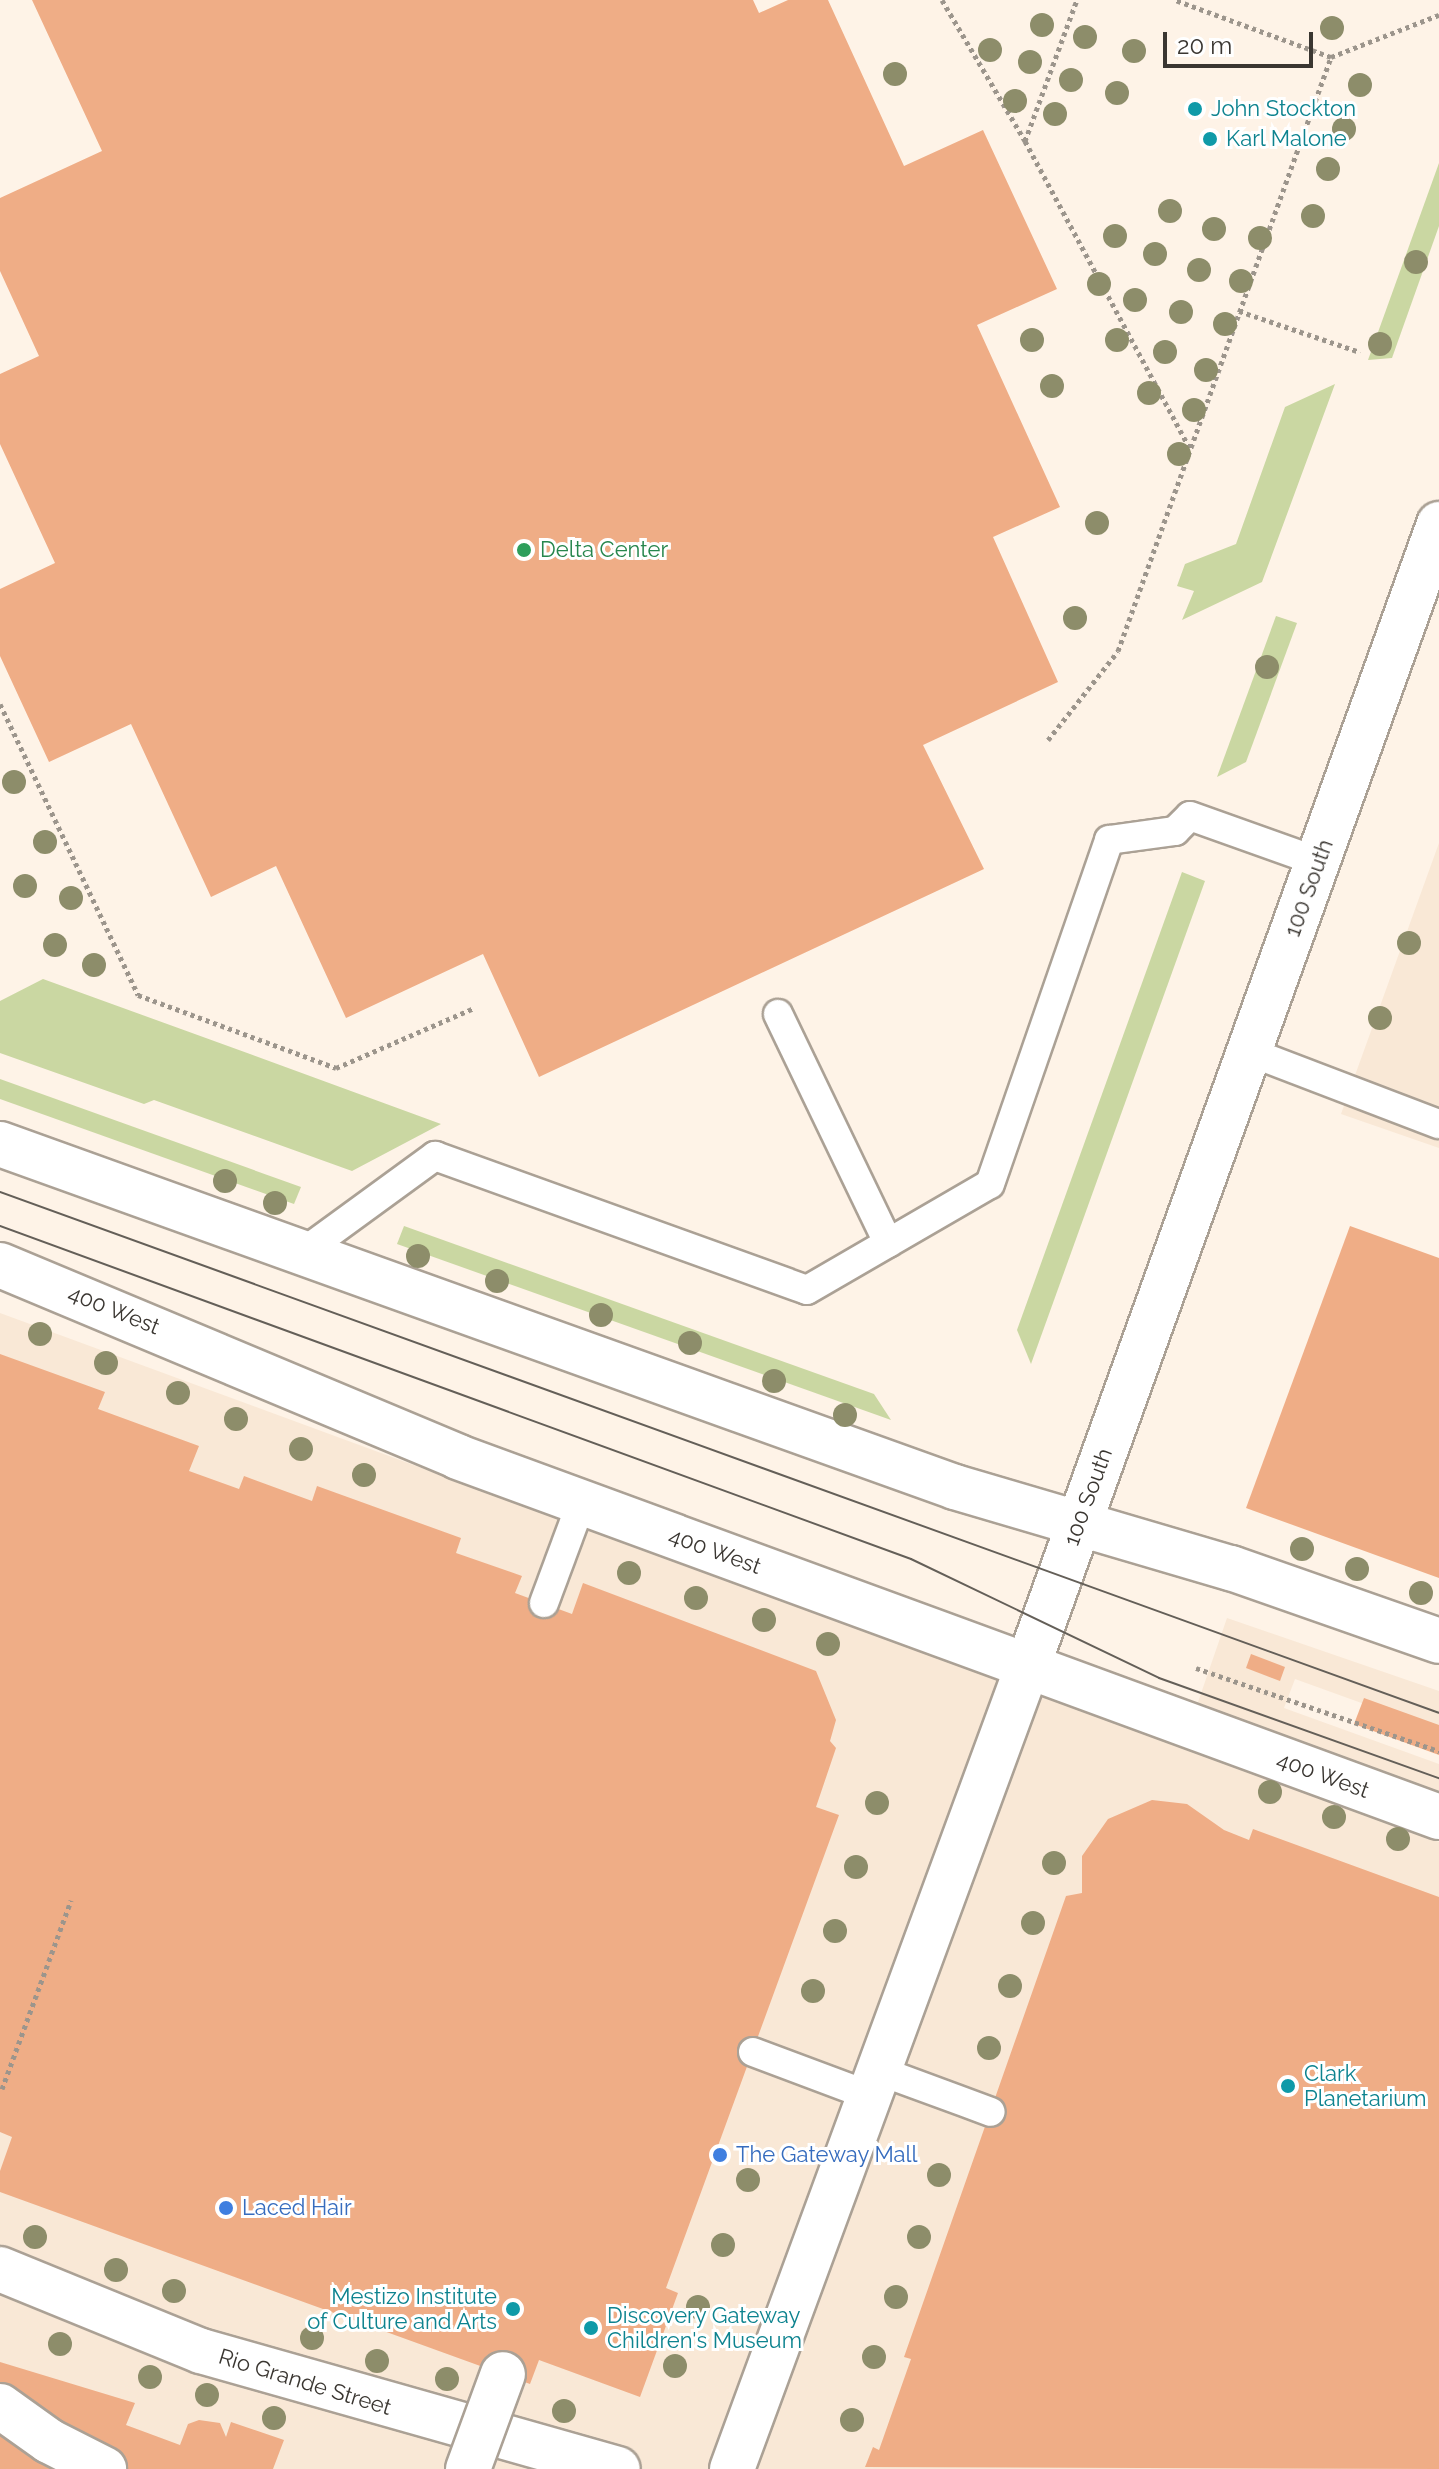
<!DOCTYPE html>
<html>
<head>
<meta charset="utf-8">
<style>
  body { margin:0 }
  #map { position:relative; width:1439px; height:2469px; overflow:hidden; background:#fef3e7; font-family:Raleway,sans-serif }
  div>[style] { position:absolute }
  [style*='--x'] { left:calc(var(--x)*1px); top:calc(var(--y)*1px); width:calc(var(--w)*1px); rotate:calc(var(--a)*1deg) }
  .built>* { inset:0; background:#f9e8d6 }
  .green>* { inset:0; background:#cad7a2 }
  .building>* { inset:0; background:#efad86 }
  .path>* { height:5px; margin-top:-2.5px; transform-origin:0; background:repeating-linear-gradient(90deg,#9c958c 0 4px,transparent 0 8px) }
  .roads { filter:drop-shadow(2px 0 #aba195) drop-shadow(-2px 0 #aba195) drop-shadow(0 2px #aba195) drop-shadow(0 -2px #aba195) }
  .lane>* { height:28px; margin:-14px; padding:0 14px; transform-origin:14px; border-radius:14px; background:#fff }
  .street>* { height:44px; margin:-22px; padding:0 22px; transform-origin:22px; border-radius:22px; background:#fff }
  .secondary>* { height:44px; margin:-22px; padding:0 22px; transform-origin:22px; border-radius:22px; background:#fff }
  .tram>* { height:2px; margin:-1px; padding:0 1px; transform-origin:1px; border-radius:1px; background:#645f58 }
  .bridges { filter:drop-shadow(2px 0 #aba195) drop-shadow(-2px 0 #aba195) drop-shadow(0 2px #aba195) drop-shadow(0 -2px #aba195) }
  .street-bridge>* { height:44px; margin:-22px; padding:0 22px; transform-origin:22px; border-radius:22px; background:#fff }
  .trees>* { width:24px; height:24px; margin:-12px; border-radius:50%; background:#8d8d6a }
  .dots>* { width:22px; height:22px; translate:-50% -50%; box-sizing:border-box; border:4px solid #fff; border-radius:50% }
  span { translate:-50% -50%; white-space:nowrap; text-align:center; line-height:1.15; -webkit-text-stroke:6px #fff; paint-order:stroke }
  .culture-label { font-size:22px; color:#0d838f }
  .left { translate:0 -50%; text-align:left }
  .right { translate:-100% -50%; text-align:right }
  .leisure-label { font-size:22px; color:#27864d }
  .street-label { font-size:22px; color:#3a3631 }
  .shop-label { font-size:22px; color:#366cbe }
  .scale { position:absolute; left:1163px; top:32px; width:150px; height:36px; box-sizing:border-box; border:4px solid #3a3631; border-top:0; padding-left:10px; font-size:24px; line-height:28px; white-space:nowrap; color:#3a3631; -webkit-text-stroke:6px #fff; paint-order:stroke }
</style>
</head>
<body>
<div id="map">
  <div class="built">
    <div style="clip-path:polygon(1439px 843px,1439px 1148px,1341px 1114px)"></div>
    <div style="clip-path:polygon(0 1313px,1439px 1842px,1439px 2469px,0 2469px)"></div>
    <div style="clip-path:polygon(1227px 1618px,1439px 1691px,1439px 1731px,1295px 1679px,1284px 1708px,1439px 1764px,1439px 1793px,1197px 1705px)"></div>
  </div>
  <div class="green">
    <div style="clip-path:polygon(1439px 163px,1439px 226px,1392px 358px,1368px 360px)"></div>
    <div style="clip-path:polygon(1335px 384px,1262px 582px,1182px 620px,1194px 591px,1177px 586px,1185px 564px,1236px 544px,1285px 407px)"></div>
    <div style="clip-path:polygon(1276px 616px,1297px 623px,1246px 762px,1217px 777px)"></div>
    <div style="clip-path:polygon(1182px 872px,1205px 881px,1031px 1364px,1017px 1330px)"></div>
    <div style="clip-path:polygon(43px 979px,250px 1054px,441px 1124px,352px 1171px,154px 1100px,144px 1104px,0 1053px,0 1001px)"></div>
    <div style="clip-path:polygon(0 1079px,301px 1187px,294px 1204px,0 1099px)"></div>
    <div style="clip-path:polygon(404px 1226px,874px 1394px,891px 1420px,397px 1244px)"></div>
  </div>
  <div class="building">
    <div style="clip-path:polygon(32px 0,753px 0,759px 13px,788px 0,828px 0,904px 166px,983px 130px,1057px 289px,977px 325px,1060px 507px,993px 537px,1058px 682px,923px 745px,984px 869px,539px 1077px,483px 954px,346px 1018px,276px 866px,211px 897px,131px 724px,49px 762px,0 656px,0 589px,55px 563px,0 444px,0 374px,39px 356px,0 271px,0 198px,102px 151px)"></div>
    <div style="clip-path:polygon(1350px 1226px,1439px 1258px,1439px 1578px,1246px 1508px)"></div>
    <div style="clip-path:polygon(0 1354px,105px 1392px,98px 1409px,199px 1446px,189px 1471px,239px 1489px,244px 1476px,312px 1501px,317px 1486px,461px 1538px,456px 1553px,522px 1576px,515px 1593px,572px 1614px,583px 1583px,816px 1671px,836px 1720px,830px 1741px,836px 1748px,816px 1807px,839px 1815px,666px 2288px,678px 2293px,640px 2397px,539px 2360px,530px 2384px,0 2192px,0 2171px,12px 2137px,0 2132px)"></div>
    <div style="clip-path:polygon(1251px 1654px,1285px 1667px,1280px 1681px,1246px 1668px)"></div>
    <div style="clip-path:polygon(1364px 1698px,1439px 1725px,1439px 1755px,1354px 1724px)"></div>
    <div style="clip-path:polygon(1152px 1800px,1187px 1804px,1224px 1830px,1249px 1840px,1253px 1829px,1439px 1897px,1439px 2469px,865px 2467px,873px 2447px,879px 2450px,911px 2359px,904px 2357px,1066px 1896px,1082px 1893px,1082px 1856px,1108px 1819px)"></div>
    <div style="clip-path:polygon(0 2362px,135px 2403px,126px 2425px,180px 2445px,188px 2424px,199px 2420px,220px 2423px,226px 2437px,231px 2422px,284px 2440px,273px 2469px,0 2469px)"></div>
  </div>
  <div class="path">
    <div style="--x:942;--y:0;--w:164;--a:59.5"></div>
    <div style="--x:1025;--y:141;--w:347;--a:61.8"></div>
    <div style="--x:1331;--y:57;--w:116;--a:-21.3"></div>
    <div style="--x:1025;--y:141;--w:150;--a:-69.8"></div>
    <div style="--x:1239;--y:311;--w:128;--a:18.7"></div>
    <div style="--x:0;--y:704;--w:322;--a:64.6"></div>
    <div style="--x:138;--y:995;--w:211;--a:20.2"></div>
    <div style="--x:336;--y:1068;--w:150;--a:-23.5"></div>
    <div style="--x:1048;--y:740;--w:113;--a:-51.8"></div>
    <div style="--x:1118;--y:651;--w:631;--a:-70.27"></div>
    <div style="--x:1331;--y:57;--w:166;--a:-159.9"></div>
    <div style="--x:1196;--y:1668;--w:257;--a:18.9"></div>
    <div style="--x:2;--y:2089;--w:201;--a:-69.9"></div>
  </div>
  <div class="roads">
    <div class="lane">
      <div style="--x:778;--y:1014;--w:254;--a:64.3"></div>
      <div style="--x:1250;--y:1052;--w:202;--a:20.9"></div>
      <div style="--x:302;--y:1253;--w:165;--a:-36.1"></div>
      <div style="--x:435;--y:1156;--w:395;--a:19.8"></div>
      <div style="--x:807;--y:1290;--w:211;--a:-30.1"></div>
      <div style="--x:990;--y:1184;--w:364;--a:-70.9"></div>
      <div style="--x:1109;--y:840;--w:67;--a:-7.8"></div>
      <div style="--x:1175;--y:831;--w:21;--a:-45"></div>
      <div style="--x:1190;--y:816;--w:137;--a:19.6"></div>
      <div style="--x:544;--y:1603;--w:109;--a:-69.6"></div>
      <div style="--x:753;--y:2052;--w:123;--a:20.5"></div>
      <div style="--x:877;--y:2070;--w:121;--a:20.2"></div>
    </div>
    <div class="street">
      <div style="--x:0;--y:2269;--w:217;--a:22.2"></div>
      <div style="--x:201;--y:2351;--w:433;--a:15.8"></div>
      <div style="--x:0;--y:2406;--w:60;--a:35.5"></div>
      <div style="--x:49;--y:2441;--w:62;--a:27"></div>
      <div style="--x:732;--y:2469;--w:854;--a:-69.78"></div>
    </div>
    <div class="secondary">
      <div style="--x:0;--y:1144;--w:1015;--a:19.76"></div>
      <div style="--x:955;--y:1487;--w:288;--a:16.4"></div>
      <div style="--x:1231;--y:1568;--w:220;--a:19.3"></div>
      <div style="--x:0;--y:1265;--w:497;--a:22.7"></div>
      <div style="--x:458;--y:1457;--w:1045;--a:20.15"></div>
      <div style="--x:1027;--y:1668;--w:1216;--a:-70.19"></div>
    </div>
  </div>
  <div class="tram">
    <div style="--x:0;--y:1192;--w:1530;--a:19.9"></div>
    <div style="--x:0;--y:1226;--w:970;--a:20.08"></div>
    <div style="--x:911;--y:1559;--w:275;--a:25.6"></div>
    <div style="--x:1159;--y:1678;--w:297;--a:19.7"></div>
  </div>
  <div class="bridges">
    <div class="street-bridge">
      <div style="--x:468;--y:2469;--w:101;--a:-69.8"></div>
    </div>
  </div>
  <div class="trees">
    <div style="left:1042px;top:25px"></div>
    <div style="left:1332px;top:28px"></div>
    <div style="left:1085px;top:37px"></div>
    <div style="left:990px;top:50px"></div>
    <div style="left:1134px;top:51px"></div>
    <div style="left:1030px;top:62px"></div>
    <div style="left:895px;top:74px"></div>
    <div style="left:1071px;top:80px"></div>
    <div style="left:1360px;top:85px"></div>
    <div style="left:1117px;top:93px"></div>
    <div style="left:1015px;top:101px"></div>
    <div style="left:1055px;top:114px"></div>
    <div style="left:1344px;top:129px"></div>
    <div style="left:1328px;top:169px"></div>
    <div style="left:1170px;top:211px"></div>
    <div style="left:1313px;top:216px"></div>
    <div style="left:1214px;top:229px"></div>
    <div style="left:1115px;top:236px"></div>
    <div style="left:1260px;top:238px"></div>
    <div style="left:1155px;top:254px"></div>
    <div style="left:1416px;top:262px"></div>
    <div style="left:1199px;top:270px"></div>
    <div style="left:1241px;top:281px"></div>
    <div style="left:1099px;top:284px"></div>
    <div style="left:1135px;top:300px"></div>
    <div style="left:1181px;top:312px"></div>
    <div style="left:1225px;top:324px"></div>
    <div style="left:1032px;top:340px"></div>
    <div style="left:1117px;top:340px"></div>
    <div style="left:1380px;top:344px"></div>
    <div style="left:1165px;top:352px"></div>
    <div style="left:1206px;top:370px"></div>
    <div style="left:1052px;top:386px"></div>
    <div style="left:1149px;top:393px"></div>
    <div style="left:1194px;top:410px"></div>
    <div style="left:1179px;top:454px"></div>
    <div style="left:1097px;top:523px"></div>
    <div style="left:1075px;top:618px"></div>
    <div style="left:1267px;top:667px"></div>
    <div style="left:14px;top:782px"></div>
    <div style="left:45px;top:842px"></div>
    <div style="left:25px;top:886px"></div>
    <div style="left:71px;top:898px"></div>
    <div style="left:1409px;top:943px"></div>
    <div style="left:55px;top:945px"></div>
    <div style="left:94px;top:965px"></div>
    <div style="left:1380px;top:1018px"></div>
    <div style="left:225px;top:1181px"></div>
    <div style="left:275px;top:1203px"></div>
    <div style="left:418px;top:1256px"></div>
    <div style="left:497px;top:1281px"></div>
    <div style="left:601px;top:1315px"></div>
    <div style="left:40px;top:1334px"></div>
    <div style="left:690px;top:1343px"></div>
    <div style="left:106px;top:1363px"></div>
    <div style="left:774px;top:1381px"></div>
    <div style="left:178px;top:1393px"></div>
    <div style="left:845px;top:1415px"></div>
    <div style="left:236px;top:1419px"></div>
    <div style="left:301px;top:1449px"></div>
    <div style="left:364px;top:1475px"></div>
    <div style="left:1302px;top:1549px"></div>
    <div style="left:1357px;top:1569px"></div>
    <div style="left:629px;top:1573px"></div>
    <div style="left:1421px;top:1593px"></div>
    <div style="left:696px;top:1598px"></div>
    <div style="left:764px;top:1620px"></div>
    <div style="left:828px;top:1644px"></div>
    <div style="left:1270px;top:1792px"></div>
    <div style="left:877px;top:1803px"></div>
    <div style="left:1334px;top:1817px"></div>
    <div style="left:1398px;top:1839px"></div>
    <div style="left:1054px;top:1863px"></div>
    <div style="left:856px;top:1867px"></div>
    <div style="left:1033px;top:1923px"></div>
    <div style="left:835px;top:1931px"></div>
    <div style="left:1010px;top:1986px"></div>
    <div style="left:813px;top:1991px"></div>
    <div style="left:989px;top:2048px"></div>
    <div style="left:939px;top:2175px"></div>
    <div style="left:748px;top:2180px"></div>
    <div style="left:35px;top:2237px"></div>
    <div style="left:919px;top:2237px"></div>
    <div style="left:723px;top:2245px"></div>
    <div style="left:116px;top:2270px"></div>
    <div style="left:174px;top:2291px"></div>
    <div style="left:896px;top:2297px"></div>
    <div style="left:698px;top:2307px"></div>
    <div style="left:312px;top:2338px"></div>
    <div style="left:60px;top:2344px"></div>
    <div style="left:874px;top:2357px"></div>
    <div style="left:377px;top:2361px"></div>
    <div style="left:675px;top:2366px"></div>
    <div style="left:150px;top:2377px"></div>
    <div style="left:447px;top:2379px"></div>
    <div style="left:207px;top:2395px"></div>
    <div style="left:564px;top:2411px"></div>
    <div style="left:274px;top:2418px"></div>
    <div style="left:852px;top:2420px"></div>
  </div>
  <div class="dots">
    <div style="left:1195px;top:109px;background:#0f9aa8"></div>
    <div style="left:1210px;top:139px;background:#0f9aa8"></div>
    <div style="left:524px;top:550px;background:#2e9e5b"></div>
    <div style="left:1288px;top:2086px;background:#0f9aa8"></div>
    <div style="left:720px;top:2155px;background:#3f7fe0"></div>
    <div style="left:226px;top:2208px;background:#3f7fe0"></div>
    <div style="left:513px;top:2309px;background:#0f9aa8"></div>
    <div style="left:591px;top:2328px;background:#0f9aa8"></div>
  </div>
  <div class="culture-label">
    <span class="left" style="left:1211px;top:109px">John Stockton</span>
    <span class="left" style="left:1226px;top:139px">Karl Malone</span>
    <span class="left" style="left:1304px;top:2086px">Clark<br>Planetarium</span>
    <span class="right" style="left:497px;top:2309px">Mestizo Institute<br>of Culture and Arts</span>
    <span class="left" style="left:607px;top:2328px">Discovery Gateway<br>Children's Museum</span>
  </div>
  <div class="leisure-label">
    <span class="left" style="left:540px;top:550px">Delta Center</span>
  </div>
  <div class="street-label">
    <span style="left:1309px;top:888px;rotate:-70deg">100 South</span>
    <span style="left:114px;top:1310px;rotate:22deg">400 West</span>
    <span style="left:1088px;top:1497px;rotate:-70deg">100 South</span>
    <span style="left:715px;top:1551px;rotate:20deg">400 West</span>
    <span style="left:1323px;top:1775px;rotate:20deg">400 West</span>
    <span style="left:305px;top:2382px;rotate:17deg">Rio Grande Street</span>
  </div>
  <div class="shop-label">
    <span class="left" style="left:736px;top:2155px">The Gateway Mall</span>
    <span class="left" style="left:242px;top:2208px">Laced Hair</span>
  </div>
  <div class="scale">20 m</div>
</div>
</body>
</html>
